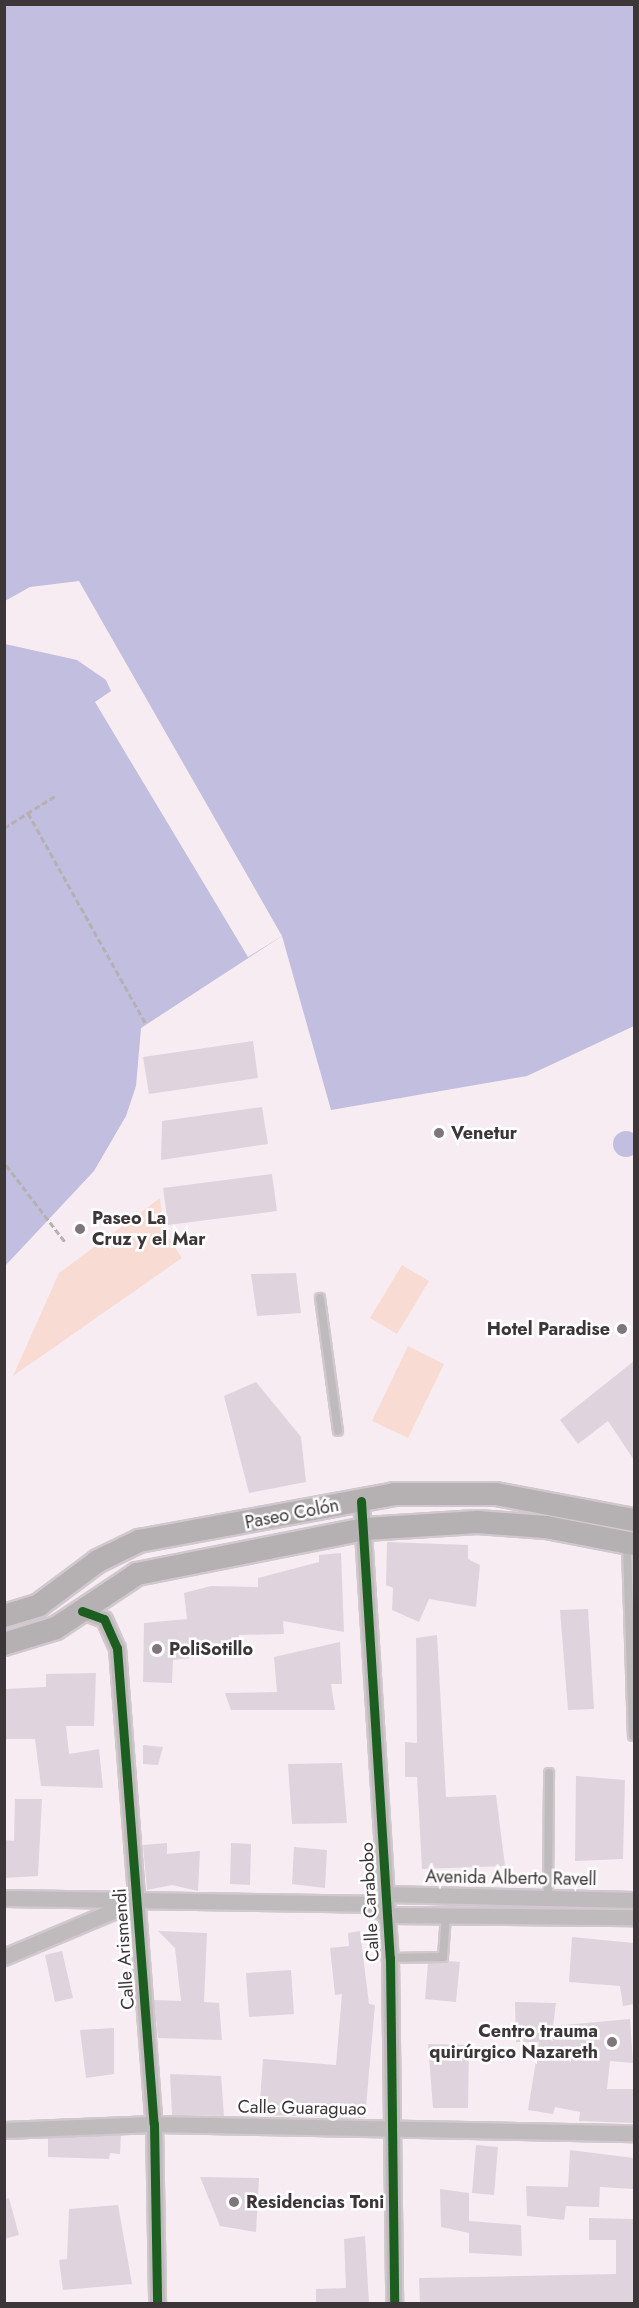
<!DOCTYPE html>
<html>
<head>
<meta charset="utf-8">
<style>
  body { margin:0 }
  #map { position:relative; width:639px; height:2308px; overflow:hidden; background:#f7ecf2; font-family:Jost,sans-serif }
  div>[style] { position:absolute }
  [style*='--x'] { left:calc(var(--x)*1px); top:calc(var(--y)*1px); width:calc(var(--w)*1px); rotate:calc(var(--a)*1deg) }
  .green>* { inset:0; background:#f8dcd3 }
  .water>* { inset:0; background:#c2bedf }
  .round { border-radius:50% }
  .pier>* { inset:0; background:#f7ecf2 }
  .building>* { inset:0; background:#dfd4de }
  .path>* { height:3px; margin-top:-1.5px; transform-origin:0; background:repeating-linear-gradient(90deg,#b6b0b2 0 6px,transparent 0 9px) }
  .roads { filter:drop-shadow(2px 0 #d1c8cd) drop-shadow(-2px 0 #d1c8cd) drop-shadow(0 2px #d1c8cd) drop-shadow(0 -2px #d1c8cd) }
  .lane>* { height:8px; margin:-4px; padding:0 4px; transform-origin:4px; border-radius:4px; background:#bfbabb }
  .street>* { height:15px; margin:-7.5px; padding:0 7.5px; transform-origin:7.5px; border-radius:7.5px; background:#bfbabb }
  .secondary>* { height:22px; margin:-11px; padding:0 11px; transform-origin:11px; border-radius:11px; background:#b5b0b1 }
  .cycleway>* { height:9px; margin:-4.5px; padding:0 4.5px; transform-origin:4.5px; border-radius:4.5px; background:#1b5e20 }
  .dots>* { width:16px; height:16px; translate:-50% -50%; box-sizing:border-box; border:3px solid #fff; border-radius:50% }
  span { translate:-50% -50%; white-space:nowrap; text-align:center; line-height:1.15; -webkit-text-stroke:5px #fff; paint-order:stroke }
  .poi-label { font-size:18px; color:#3d3639; font-weight:700 }
  .left { translate:0 -50%; text-align:left }
  .right { translate:-100% -50%; text-align:right }
  .street-label { font-size:18px; color:#3d3639 }
  .frame { position:absolute; inset:0; border:6px solid #3d3639; pointer-events:none }
</style>
</head>
<body>
<div id="map">
  <div class="green">
    <div style="clip-path:polygon(160px 1198px,164px 1231px,182px 1258px,13px 1376px,59px 1273px)"></div>
    <div style="clip-path:polygon(402px 1265px,429px 1281px,397px 1334px,370px 1318px)"></div>
    <div style="clip-path:polygon(408px 1346px,444px 1364px,408px 1438px,372px 1421px)"></div>
  </div>
  <div class="water">
    <div style="clip-path:polygon(5px 5px,634px 5px,634px 1026px,527px 1076px,331px 1110px,282px 936px,141px 1028px,136px 1086px,126px 1116px,94px 1171px,5px 1266px)"></div>
    <div class="round" style="left:613px;top:1131px;width:26px;height:26px"></div>
  </div>
  <div class="pier">
    <div style="clip-path:polygon(79px 581px,282px 936px,248px 957px,95px 702px,111px 691px,106px 680px,77px 660px,5px 644px,5px 601px,30px 587px)"></div>
  </div>
  <div class="building">
    <div style="clip-path:polygon(253px 1041px,258px 1078px,149px 1094px,143px 1057px)"></div>
    <div style="clip-path:polygon(262px 1107px,268px 1144px,161px 1160px,162px 1121px)"></div>
    <div style="clip-path:polygon(272px 1174px,277px 1211px,168px 1225px,163px 1188px)"></div>
    <div style="clip-path:polygon(296px 1273px,301px 1313px,257px 1316px,251px 1274px)"></div>
    <div style="clip-path:polygon(634px 1361px,634px 1460px,608px 1421px,578px 1444px,560px 1420px)"></div>
    <div style="clip-path:polygon(256px 1382px,301px 1437px,306px 1482px,249px 1493px,224px 1396px)"></div>
    <div style="clip-path:polygon(387px 1542px,468px 1545px,468px 1559px,480px 1565px,476px 1607px,429px 1599px,419px 1622px,392px 1610px,393px 1588px,386px 1585px)"></div>
    <div style="clip-path:polygon(341px 1553px,344px 1632px,283px 1621px,284px 1634px,239px 1635px,237px 1647px,211px 1643px,212px 1656px,173px 1660px,172px 1683px,143px 1682px,144px 1623px,187px 1619px,184px 1593px,211px 1586px,258px 1587px,258px 1578px,319px 1562px,319px 1555px)"></div>
    <div style="clip-path:polygon(588px 1609px,594px 1709px,568px 1710px,560px 1610px)"></div>
    <div style="clip-path:polygon(437px 1635px,446px 1797px,496px 1795px,505px 1866px,422px 1869px,417px 1777px,405px 1777px,405px 1742px,417px 1743px,416px 1638px)"></div>
    <div style="clip-path:polygon(340px 1642px,342px 1684px,331px 1684px,335px 1710px,231px 1710px,225px 1693px,277px 1692px,274px 1657px)"></div>
    <div style="clip-path:polygon(96px 1673px,94px 1726px,66px 1726px,69px 1754px,99px 1749px,103px 1788px,41px 1786px,35px 1739px,4px 1739px,4px 1689px,46px 1687px,46px 1674px)"></div>
    <div style="clip-path:polygon(143px 1745px,163px 1747px,158px 1765px,143px 1764px)"></div>
    <div style="clip-path:polygon(342px 1763px,347px 1823px,292px 1824px,288px 1764px)"></div>
    <div style="clip-path:polygon(576px 1776px,625px 1780px,623px 1859px,575px 1861px)"></div>
    <div style="clip-path:polygon(15px 1799px,42px 1799px,38px 1876px,4px 1878px,4px 1840px,14px 1841px)"></div>
    <div style="clip-path:polygon(167px 1843px,167px 1854px,200px 1851px,198px 1891px,172px 1885px,147px 1890px,143px 1845px)"></div>
    <div style="clip-path:polygon(231px 1843px,251px 1844px,250px 1885px,230px 1884px)"></div>
    <div style="clip-path:polygon(294px 1847px,327px 1850px,325px 1888px,292px 1884px)"></div>
    <div style="clip-path:polygon(158px 1931px,207px 1933px,204px 2002px,219px 2003px,222px 2040px,158px 2038px,154px 2000px,181px 2001px,175px 1948px)"></div>
    <div style="clip-path:polygon(360px 1931px,369px 2004px,375px 2005px,365px 2118px,259px 2115px,263px 2059px,336px 2065px,342px 1994px,335px 1995px,330px 1948px,349px 1946px,348px 1933px)"></div>
    <div style="clip-path:polygon(572px 1937px,634px 1943px,634px 2004px,623px 2006px,620px 1986px,569px 1982px)"></div>
    <div style="clip-path:polygon(62px 1951px,73px 1998px,55px 2002px,45px 1955px)"></div>
    <div style="clip-path:polygon(448px 1961px,460px 1962px,456px 2002px,425px 1999px,428px 1963px)"></div>
    <div style="clip-path:polygon(291px 1970px,294px 2014px,249px 2017px,246px 1973px)"></div>
    <div style="clip-path:polygon(515px 2002px,556px 2003px,553px 2026px,630px 2019px,633px 2063px,610px 2061px,607px 2089px,634px 2089px,634px 2123px,579px 2121px,580px 2112px,555px 2107px,553px 2114px,528px 2110px,539px 2042px,516px 2042px)"></div>
    <div style="clip-path:polygon(114px 2028px,114px 2074px,86px 2078px,80px 2030px)"></div>
    <div style="clip-path:polygon(428px 2044px,469px 2045px,468px 2108px,433px 2108px)"></div>
    <div style="clip-path:polygon(170px 2074px,221px 2076px,224px 2116px,172px 2115px)"></div>
    <div style="clip-path:polygon(121px 2135px,120px 2154px,110px 2153px,109px 2159px,48px 2157px,48px 2138px)"></div>
    <div style="clip-path:polygon(476px 2145px,498px 2147px,494px 2195px,472px 2193px)"></div>
    <div style="clip-path:polygon(570px 2150px,634px 2158px,634px 2189px,600px 2187px,599px 2207px,566px 2206px,564px 2220px,527px 2216px,526px 2186px,568px 2187px)"></div>
    <div style="clip-path:polygon(200px 2177px,259px 2178px,256px 2232px,220px 2226px)"></div>
    <div style="clip-path:polygon(440px 2189px,469px 2193px,469px 2221px,521px 2225px,522px 2256px,469px 2253px,469px 2233px,441px 2227px)"></div>
    <div style="clip-path:polygon(9px 2198px,19px 2235px,4px 2239px,4px 2199px)"></div>
    <div style="clip-path:polygon(118px 2205px,132px 2284px,63px 2290px,59px 2260px,67px 2259px,69px 2209px)"></div>
    <div style="clip-path:polygon(589px 2218px,634px 2219px,634px 2304px,420px 2304px,419px 2278px,616px 2274px,616px 2240px,589px 2240px)"></div>
    <div style="clip-path:polygon(365px 2236px,369px 2304px,316px 2304px,316px 2289px,346px 2288px,344px 2239px)"></div>
  </div>
  <div class="path">
    <div style="--x:28;--y:813;--w:242;--a:60.8"></div>
    <div style="--x:4;--y:828;--w:60;--a:-32.1"></div>
    <div style="--x:6;--y:1165;--w:97;--a:52.5"></div>
  </div>
  <div class="roads">
    <div class="lane">
      <div style="--x:320;--y:1298;--w:134;--a:82.3"></div>
      <div style="--x:627;--y:1547;--w:189;--a:88.2"></div>
      <div style="--x:548;--y:1898;--w:125;--a:-89.5"></div>
      <div style="--x:390;--y:1958;--w:53;--a:-1.1"></div>
      <div style="--x:443;--y:1957;--w:42;--a:-85.9"></div>
    </div>
    <div class="street">
      <div style="--x:361;--y:1501;--w:458;--a:86.4"></div>
      <div style="--x:390;--y:1958;--w:346;--a:89.3"></div>
      <div style="--x:82;--y:1611;--w:23;--a:20"></div>
      <div style="--x:104;--y:1619;--w:32;--a:66"></div>
      <div style="--x:117;--y:1648;--w:477;--a:85.6"></div>
      <div style="--x:154;--y:2124;--w:180;--a:89"></div>
      <div style="--x:387;--y:1894;--w:247;--a:1.4"></div>
      <div style="--x:4;--y:1898;--w:365;--a:0.9"></div>
      <div style="--x:379;--y:1910;--w:10;--a:29"></div>
      <div style="--x:388;--y:1915;--w:246;--a:0.5"></div>
      <div style="--x:4;--y:1957;--w:139;--a:-22.9"></div>
      <div style="--x:4;--y:2130;--w:150;--a:-2.3"></div>
      <div style="--x:154;--y:2124;--w:480;--a:1.1"></div>
    </div>
    <div class="secondary">
      <div style="--x:4;--y:1616;--w:37;--a:-17"></div>
      <div style="--x:39;--y:1605;--w:74;--a:-36.7"></div>
      <div style="--x:98;--y:1561;--w:46;--a:-26"></div>
      <div style="--x:139;--y:1541;--w:259;--a:-10.4"></div>
      <div style="--x:394;--y:1494;--w:102;--a:0"></div>
      <div style="--x:496;--y:1494;--w:140;--a:10.7"></div>
      <div style="--x:4;--y:1644;--w:54;--a:-17.1"></div>
      <div style="--x:56;--y:1628;--w:97;--a:-33.7"></div>
      <div style="--x:137;--y:1574;--w:232;--a:-11.2"></div>
      <div style="--x:365;--y:1529;--w:112;--a:-3.6"></div>
      <div style="--x:477;--y:1522;--w:69;--a:4.1"></div>
      <div style="--x:546;--y:1527;--w:90;--a:10.9"></div>
    </div>
  </div>
  <div class="cycleway">
    <div style="--x:361;--y:1501;--w:458;--a:86.4"></div>
    <div style="--x:390;--y:1958;--w:346;--a:89.3"></div>
    <div style="--x:82;--y:1611;--w:23;--a:20"></div>
    <div style="--x:104;--y:1619;--w:32;--a:66"></div>
    <div style="--x:117;--y:1648;--w:477;--a:85.6"></div>
    <div style="--x:154;--y:2124;--w:180;--a:89"></div>
  </div>
  <div class="dots">
    <div style="left:439px;top:1133px;background:#7e767a"></div>
    <div style="left:80px;top:1229px;background:#7e767a"></div>
    <div style="left:622px;top:1329px;background:#7e767a"></div>
    <div style="left:157px;top:1649px;background:#7e767a"></div>
    <div style="left:612px;top:2042px;background:#7e767a"></div>
    <div style="left:234px;top:2202px;background:#7e767a"></div>
  </div>
  <div class="poi-label">
    <span class="left" style="left:451px;top:1133px">Venetur</span>
    <span class="left" style="left:92px;top:1229px">Paseo La<br>Cruz y el Mar</span>
    <span class="right" style="left:610px;top:1329px">Hotel Paradise</span>
    <span class="left" style="left:169px;top:1649px">PoliSotillo</span>
    <span class="right" style="left:598px;top:2042px">Centro trauma<br>quirúrgico Nazareth</span>
    <span class="left" style="left:246px;top:2202px">Residencias Toni</span>
  </div>
  <div class="street-label">
    <span style="left:292px;top:1514px;rotate:-11deg">Paseo Colón</span>
    <span style="left:511px;top:1878px;rotate:1deg">Avenida Alberto Ravell</span>
    <span style="left:370px;top:1902px;rotate:-93deg">Calle Carabobo</span>
    <span style="left:124px;top:1949px;rotate:-94deg">Calle Arismendi</span>
    <span style="left:302px;top:2108px;rotate:1deg">Calle Guaraguao</span>
  </div>
  <div class="frame"></div>
</div>
</body>
</html>
